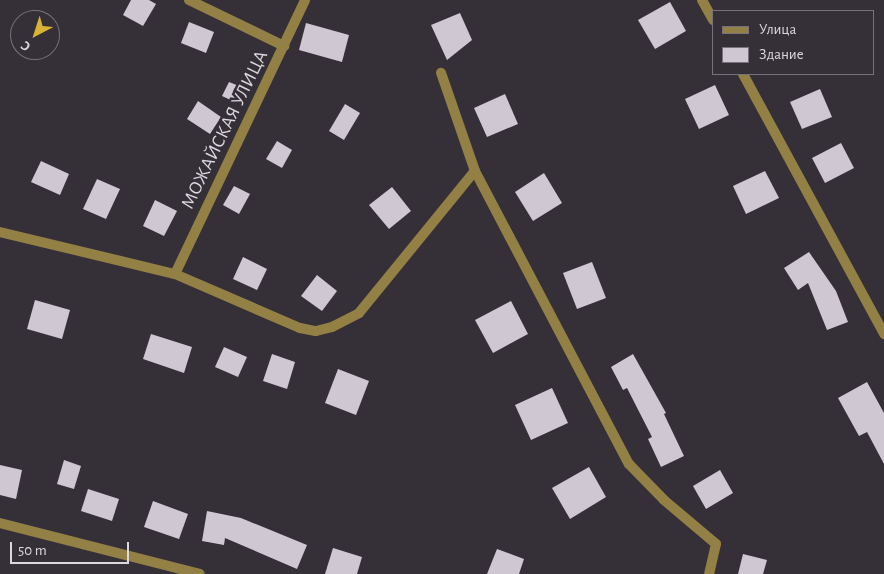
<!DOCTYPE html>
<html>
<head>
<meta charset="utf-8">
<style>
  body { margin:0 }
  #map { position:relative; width:884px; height:574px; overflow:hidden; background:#352f37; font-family:"Alegreya Sans",sans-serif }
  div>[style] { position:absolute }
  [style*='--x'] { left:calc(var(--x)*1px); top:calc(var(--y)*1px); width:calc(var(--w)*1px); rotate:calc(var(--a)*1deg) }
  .building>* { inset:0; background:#cfc8d2 }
  .street>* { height:10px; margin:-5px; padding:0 5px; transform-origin:5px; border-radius:5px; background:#928045 }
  span { translate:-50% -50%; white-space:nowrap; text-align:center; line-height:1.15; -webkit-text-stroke:5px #352f37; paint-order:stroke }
  .street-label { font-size:19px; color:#dbd8dd }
  .legend { position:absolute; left:712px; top:10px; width:162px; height:65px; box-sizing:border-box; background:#352f37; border:1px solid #777379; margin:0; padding:6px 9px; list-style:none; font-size:15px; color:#dbd8dd }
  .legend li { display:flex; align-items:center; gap:10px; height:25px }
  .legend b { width:25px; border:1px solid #777379 }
  .north { position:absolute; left:10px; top:10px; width:50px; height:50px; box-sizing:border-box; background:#352f37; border:1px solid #777379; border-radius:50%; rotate:220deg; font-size:14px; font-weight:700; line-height:20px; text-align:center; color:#dbd8dd }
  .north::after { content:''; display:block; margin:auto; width:18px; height:22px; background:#d7b434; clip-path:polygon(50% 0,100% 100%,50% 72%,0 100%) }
  .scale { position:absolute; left:10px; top:542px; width:119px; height:22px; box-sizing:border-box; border:2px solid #dbd8dd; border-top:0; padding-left:6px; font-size:15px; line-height:18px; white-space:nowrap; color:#dbd8dd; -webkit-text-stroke:4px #352f37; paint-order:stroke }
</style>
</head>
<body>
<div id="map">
  <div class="building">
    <div style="clip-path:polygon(131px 0,149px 0,156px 4px,143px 26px,123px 15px)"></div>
    <div style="clip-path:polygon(670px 2px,686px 31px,655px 49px,638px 20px)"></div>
    <div style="clip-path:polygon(460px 13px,472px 40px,447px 60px,431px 25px)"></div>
    <div style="clip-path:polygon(189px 22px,214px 32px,206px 53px,181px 43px)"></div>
    <div style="clip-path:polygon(306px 23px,349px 35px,342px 62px,299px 50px)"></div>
    <div style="clip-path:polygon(229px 82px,244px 88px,237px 103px,222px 96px)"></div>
    <div style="clip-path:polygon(715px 85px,729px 115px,699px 129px,685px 99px)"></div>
    <div style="clip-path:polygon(820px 89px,832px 117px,802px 129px,790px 102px)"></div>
    <div style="clip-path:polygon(505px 94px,518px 124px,487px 137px,474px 108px)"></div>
    <div style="clip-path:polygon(198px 101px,221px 117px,210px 134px,187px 119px)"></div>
    <div style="clip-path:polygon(345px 104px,360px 113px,344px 140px,329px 131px)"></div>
    <div style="clip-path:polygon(277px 141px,292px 150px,282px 168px,266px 159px)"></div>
    <div style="clip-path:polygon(841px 143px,854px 168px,825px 183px,812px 158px)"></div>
    <div style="clip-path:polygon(41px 161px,69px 174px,60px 195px,31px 182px)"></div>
    <div style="clip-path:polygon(765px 171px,779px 198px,746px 214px,733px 186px)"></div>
    <div style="clip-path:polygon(544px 173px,562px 203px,533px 221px,515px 192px)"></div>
    <div style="clip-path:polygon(97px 179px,120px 189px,106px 219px,83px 209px)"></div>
    <div style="clip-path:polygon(234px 186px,250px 194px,239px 214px,223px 205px)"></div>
    <div style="clip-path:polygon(392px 187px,411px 211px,389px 229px,369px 205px)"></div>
    <div style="clip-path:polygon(155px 200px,177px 211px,164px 236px,143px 226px)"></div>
    <div style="clip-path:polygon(809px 252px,836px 291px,848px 322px,827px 330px,808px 283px,798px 290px,784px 268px)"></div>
    <div style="clip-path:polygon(243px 257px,267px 269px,257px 290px,233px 279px)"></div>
    <div style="clip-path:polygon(592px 262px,606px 298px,577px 309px,563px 273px)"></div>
    <div style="clip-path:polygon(317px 275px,337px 291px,322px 311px,301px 296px)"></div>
    <div style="clip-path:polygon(35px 300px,70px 310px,62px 339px,27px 329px)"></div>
    <div style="clip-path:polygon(511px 301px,528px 334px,493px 353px,475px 320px)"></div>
    <div style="clip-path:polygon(151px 334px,192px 347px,184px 373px,143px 359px)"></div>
    <div style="clip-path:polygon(224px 347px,247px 357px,238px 377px,215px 367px)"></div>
    <div style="clip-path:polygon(272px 354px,295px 362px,287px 389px,263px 381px)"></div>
    <div style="clip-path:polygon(633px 354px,666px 413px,664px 414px,684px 456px,661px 467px,648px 439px,652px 437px,627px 388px,623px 390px,611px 367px)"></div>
    <div style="clip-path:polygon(338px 369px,369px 381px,356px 415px,325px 403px)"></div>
    <div style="clip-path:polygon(867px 382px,884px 413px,884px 464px,867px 432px,859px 436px,838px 398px)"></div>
    <div style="clip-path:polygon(552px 388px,568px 423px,531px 440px,515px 405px)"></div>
    <div style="clip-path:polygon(64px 460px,81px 466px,74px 489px,57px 484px)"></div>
    <div style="clip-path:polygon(0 465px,22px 470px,16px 499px,0 495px)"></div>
    <div style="clip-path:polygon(589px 467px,606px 497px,570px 519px,552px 488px)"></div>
    <div style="clip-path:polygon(720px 470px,733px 493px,706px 509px,693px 486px)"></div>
    <div style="clip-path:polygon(88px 489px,119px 499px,112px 521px,81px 511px)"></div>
    <div style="clip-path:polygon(153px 501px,188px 514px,179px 539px,144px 527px)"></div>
    <div style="clip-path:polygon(207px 511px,241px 518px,307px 545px,297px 569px,225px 538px,224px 545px,202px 541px)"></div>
    <div style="clip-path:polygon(333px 548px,362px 557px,357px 574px,325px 574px)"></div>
    <div style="clip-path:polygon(497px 549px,524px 559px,519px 574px,487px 574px)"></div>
    <div style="clip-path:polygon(743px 554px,767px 560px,763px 574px,738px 574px)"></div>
  </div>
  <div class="street">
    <div style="--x:189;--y:0;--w:106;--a:25.8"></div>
    <div style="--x:702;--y:0;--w:23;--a:61"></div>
    <div style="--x:743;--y:74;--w:296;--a:61.5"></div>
    <div style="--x:475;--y:171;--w:331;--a:62.3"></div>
    <div style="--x:629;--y:464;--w:50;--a:45.8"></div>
    <div style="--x:664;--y:500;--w:68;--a:40.2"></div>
    <div style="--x:716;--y:544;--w:31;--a:103"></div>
    <div style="--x:0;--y:232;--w:180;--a:13.5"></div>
    <div style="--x:175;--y:274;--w:136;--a:23.4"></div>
    <div style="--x:300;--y:328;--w:16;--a:11"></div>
    <div style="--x:316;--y:331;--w:16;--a:-14"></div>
    <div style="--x:332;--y:327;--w:30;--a:-27"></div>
    <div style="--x:359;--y:313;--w:183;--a:-50.8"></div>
    <div style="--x:475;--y:171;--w:104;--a:-109.1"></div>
    <div style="--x:175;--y:274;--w:303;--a:-64.6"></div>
    <div style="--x:0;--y:523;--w:206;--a:14.3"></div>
  </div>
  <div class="street-label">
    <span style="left:225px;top:130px;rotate:-64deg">МОЖАЙСКАЯ УЛИЦА</span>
  </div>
  <ul class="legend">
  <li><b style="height:6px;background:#928045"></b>Улица</li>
  <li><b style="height:14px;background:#cfc8d2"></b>Здание</li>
  </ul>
  <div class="north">С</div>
  <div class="scale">50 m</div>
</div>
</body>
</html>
